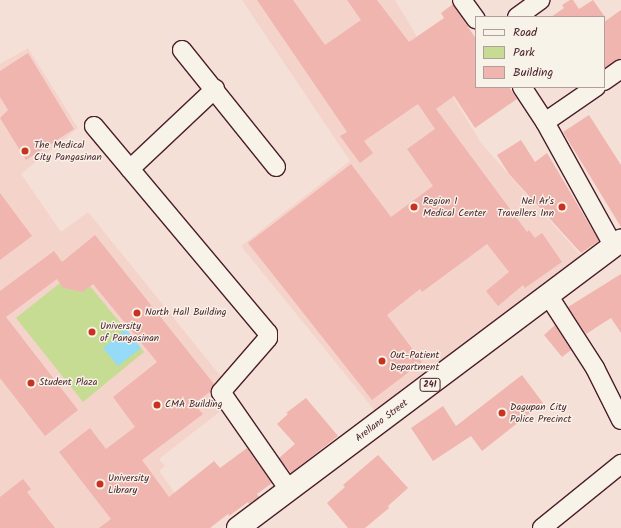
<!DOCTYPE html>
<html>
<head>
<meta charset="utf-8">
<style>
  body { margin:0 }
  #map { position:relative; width:621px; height:528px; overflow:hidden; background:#f5e0d7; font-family:Kalam,sans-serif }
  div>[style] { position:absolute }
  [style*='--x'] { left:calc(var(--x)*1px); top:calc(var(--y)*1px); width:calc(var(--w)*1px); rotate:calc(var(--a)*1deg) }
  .built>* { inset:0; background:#f4d3cb }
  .green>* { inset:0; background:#c5dc92 }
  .water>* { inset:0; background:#95daf6 }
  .building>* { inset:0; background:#f0b5ae }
  .roads { filter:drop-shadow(1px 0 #4a1f2b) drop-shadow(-1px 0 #4a1f2b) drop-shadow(0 1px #4a1f2b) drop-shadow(0 -1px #4a1f2b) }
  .minor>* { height:18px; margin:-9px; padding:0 9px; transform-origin:9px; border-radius:9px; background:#f7f3e8 }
  .highway>* { height:22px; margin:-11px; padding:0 11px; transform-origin:11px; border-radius:11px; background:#f7f3e8 }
  .dots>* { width:11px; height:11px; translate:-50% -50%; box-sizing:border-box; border:2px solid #f7f3e8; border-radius:50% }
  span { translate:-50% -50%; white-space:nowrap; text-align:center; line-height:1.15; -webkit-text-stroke:3px #f7f3e8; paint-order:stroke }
  .shield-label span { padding:1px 3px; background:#f7f3e8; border:1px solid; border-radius:3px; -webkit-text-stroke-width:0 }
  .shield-label { font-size:9px; color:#4a1f2b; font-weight:700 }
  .poi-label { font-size:10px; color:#4a1f2b }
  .left { translate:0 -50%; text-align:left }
  .right { translate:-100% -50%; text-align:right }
  .street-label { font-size:10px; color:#4a1f2b }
  .legend { position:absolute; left:475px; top:16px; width:130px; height:72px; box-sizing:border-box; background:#f7f3e8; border:1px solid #b29e9c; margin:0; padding:5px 7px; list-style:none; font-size:12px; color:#4a1f2b }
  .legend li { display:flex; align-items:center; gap:8px; height:20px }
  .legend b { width:20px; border:1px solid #b29e9c }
</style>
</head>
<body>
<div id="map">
  <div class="built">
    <div style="clip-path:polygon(242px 0,395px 0,481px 143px,581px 256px,567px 266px,569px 269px,375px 411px,241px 246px,350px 161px)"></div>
    <div style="clip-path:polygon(28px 48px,78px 128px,21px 174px,61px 232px,88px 212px,227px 384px,226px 407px,159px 459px,165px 466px,159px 471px,200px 528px,0 528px,0 64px)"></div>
  </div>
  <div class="green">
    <div style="clip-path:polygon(60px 283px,63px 288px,79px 291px,90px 286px,144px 352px,83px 402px,16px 318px)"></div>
  </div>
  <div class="water">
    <div style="clip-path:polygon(126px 329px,141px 348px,118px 366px,103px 348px)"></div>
  </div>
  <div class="building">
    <div style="clip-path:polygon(257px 0,293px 0,325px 45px,361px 20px,347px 0,377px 0,409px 42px,444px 18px,441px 13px,453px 4px,476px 39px,476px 87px,509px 87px,517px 99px,475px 128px,454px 96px,436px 109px,527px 232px,529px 230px,535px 238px,542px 233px,562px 262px,525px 288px,523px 285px,498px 306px,486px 291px,509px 272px,487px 244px,422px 292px,420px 289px,387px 315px,422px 362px,372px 400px,248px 243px,351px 164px,391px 217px,433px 186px,407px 149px,435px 129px,418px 104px,364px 141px,373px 153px,360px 163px,340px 136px,347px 132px)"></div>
    <div style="clip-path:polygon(570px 0,573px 0,579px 9px,593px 0,605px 17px,551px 17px,564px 8px,562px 5px)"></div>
    <div style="clip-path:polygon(621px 10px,621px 59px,604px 68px,604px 22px)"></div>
    <div style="clip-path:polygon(28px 53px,74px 129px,26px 160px,0 118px,8px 110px,0 97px,0 71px)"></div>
    <div style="clip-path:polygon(589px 115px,621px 165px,621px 227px,563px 132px)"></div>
    <div style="clip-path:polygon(521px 140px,535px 162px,547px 153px,599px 241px,581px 253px,509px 174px,497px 155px)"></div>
    <div style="clip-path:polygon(0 193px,32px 236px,0 260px)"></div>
    <div style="clip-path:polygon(95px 235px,214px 384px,211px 391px,194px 404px,203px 414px,142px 460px,169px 497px,214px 461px,220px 468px,247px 448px,272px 483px,257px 494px,259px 497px,249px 504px,248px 502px,229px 516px,228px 514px,210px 528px,99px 528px,111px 519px,59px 452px,90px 428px,106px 449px,135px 427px,113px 397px,157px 362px,93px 284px,83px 292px,63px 288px,57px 279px,6px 317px,78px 410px,45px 436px,0 378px,0 291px,54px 251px,62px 262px)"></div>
    <div style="clip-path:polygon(621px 274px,621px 333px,611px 318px,586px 334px,568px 307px)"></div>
    <div style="clip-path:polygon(555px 325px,571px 350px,562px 357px,544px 335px)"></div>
    <div style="clip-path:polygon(522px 375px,543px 403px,482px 451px,471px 436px,433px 461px,411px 428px,443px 406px,456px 426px)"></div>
    <div style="clip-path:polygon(306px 398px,338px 436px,291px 473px,279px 458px,295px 444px,277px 424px,288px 414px,286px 413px)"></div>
    <div style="clip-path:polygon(378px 455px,408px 488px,388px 506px,389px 508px,365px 528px,348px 528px,327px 503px,345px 487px,343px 485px)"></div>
    <div style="clip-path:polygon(23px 479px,31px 489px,27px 492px,55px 528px,0 528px,0 497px)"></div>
  </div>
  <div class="roads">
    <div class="minor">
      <div style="--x:462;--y:0;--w:24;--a:54"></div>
      <div style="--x:517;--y:17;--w:29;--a:-36"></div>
      <div style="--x:182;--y:50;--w:150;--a:51.2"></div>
      <div style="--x:604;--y:81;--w:21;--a:-35"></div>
      <div style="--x:522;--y:87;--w:42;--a:56.7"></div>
      <div style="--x:545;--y:122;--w:141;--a:61.1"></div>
      <div style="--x:545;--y:122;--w:62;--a:-34.5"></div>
      <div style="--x:94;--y:126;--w:270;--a:50"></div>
      <div style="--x:268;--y:333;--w:5;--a:90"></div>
      <div style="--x:268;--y:338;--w:72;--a:131"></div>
      <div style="--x:221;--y:392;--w:119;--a:55.2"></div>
      <div style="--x:130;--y:169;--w:117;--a:-43.3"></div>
      <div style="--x:548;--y:295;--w:87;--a:57.2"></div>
      <div style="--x:595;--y:368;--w:58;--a:63.4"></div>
      <div style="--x:542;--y:528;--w:102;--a:-39"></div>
    </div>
    <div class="highway">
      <div style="--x:238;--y:528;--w:479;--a:-36.9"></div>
    </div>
  </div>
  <div class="dots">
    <div style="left:25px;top:151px;background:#c8321e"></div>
    <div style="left:414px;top:207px;background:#c8321e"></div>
    <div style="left:562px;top:207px;background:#c8321e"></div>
    <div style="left:137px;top:313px;background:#c8321e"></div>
    <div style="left:92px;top:332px;background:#c8321e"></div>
    <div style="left:382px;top:361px;background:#c8321e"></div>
    <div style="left:31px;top:383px;background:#c8321e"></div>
    <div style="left:157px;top:405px;background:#c8321e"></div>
    <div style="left:502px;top:413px;background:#c8321e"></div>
    <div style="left:100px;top:484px;background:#c8321e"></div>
  </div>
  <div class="shield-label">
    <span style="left:430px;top:385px">241</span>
  </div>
  <div class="poi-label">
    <span class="left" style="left:34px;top:151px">The Medical<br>City Pangasinan</span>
    <span class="left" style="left:423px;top:207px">Region 1<br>Medical Center</span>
    <span class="right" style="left:554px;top:207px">Nel Ar's<br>Travellers Inn</span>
    <span class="left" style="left:145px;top:313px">North Hall Building</span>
    <span class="left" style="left:100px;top:332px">University<br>of Pangasinan</span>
    <span class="left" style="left:390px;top:361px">Out-Patient<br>Department</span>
    <span class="left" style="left:39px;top:383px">Student Plaza</span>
    <span class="left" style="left:165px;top:405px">CMA Building</span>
    <span class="left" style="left:510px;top:413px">Dagupan City<br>Police Precinct</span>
    <span class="left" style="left:108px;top:484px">University<br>Library</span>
  </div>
  <div class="street-label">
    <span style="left:382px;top:421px;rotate:-37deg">Arellano Street</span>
  </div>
  <ul class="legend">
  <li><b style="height:5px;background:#f7f3e8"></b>Road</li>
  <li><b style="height:11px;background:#c5dc92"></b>Park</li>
  <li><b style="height:11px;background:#f0b5ae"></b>Building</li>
  </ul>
</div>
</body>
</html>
